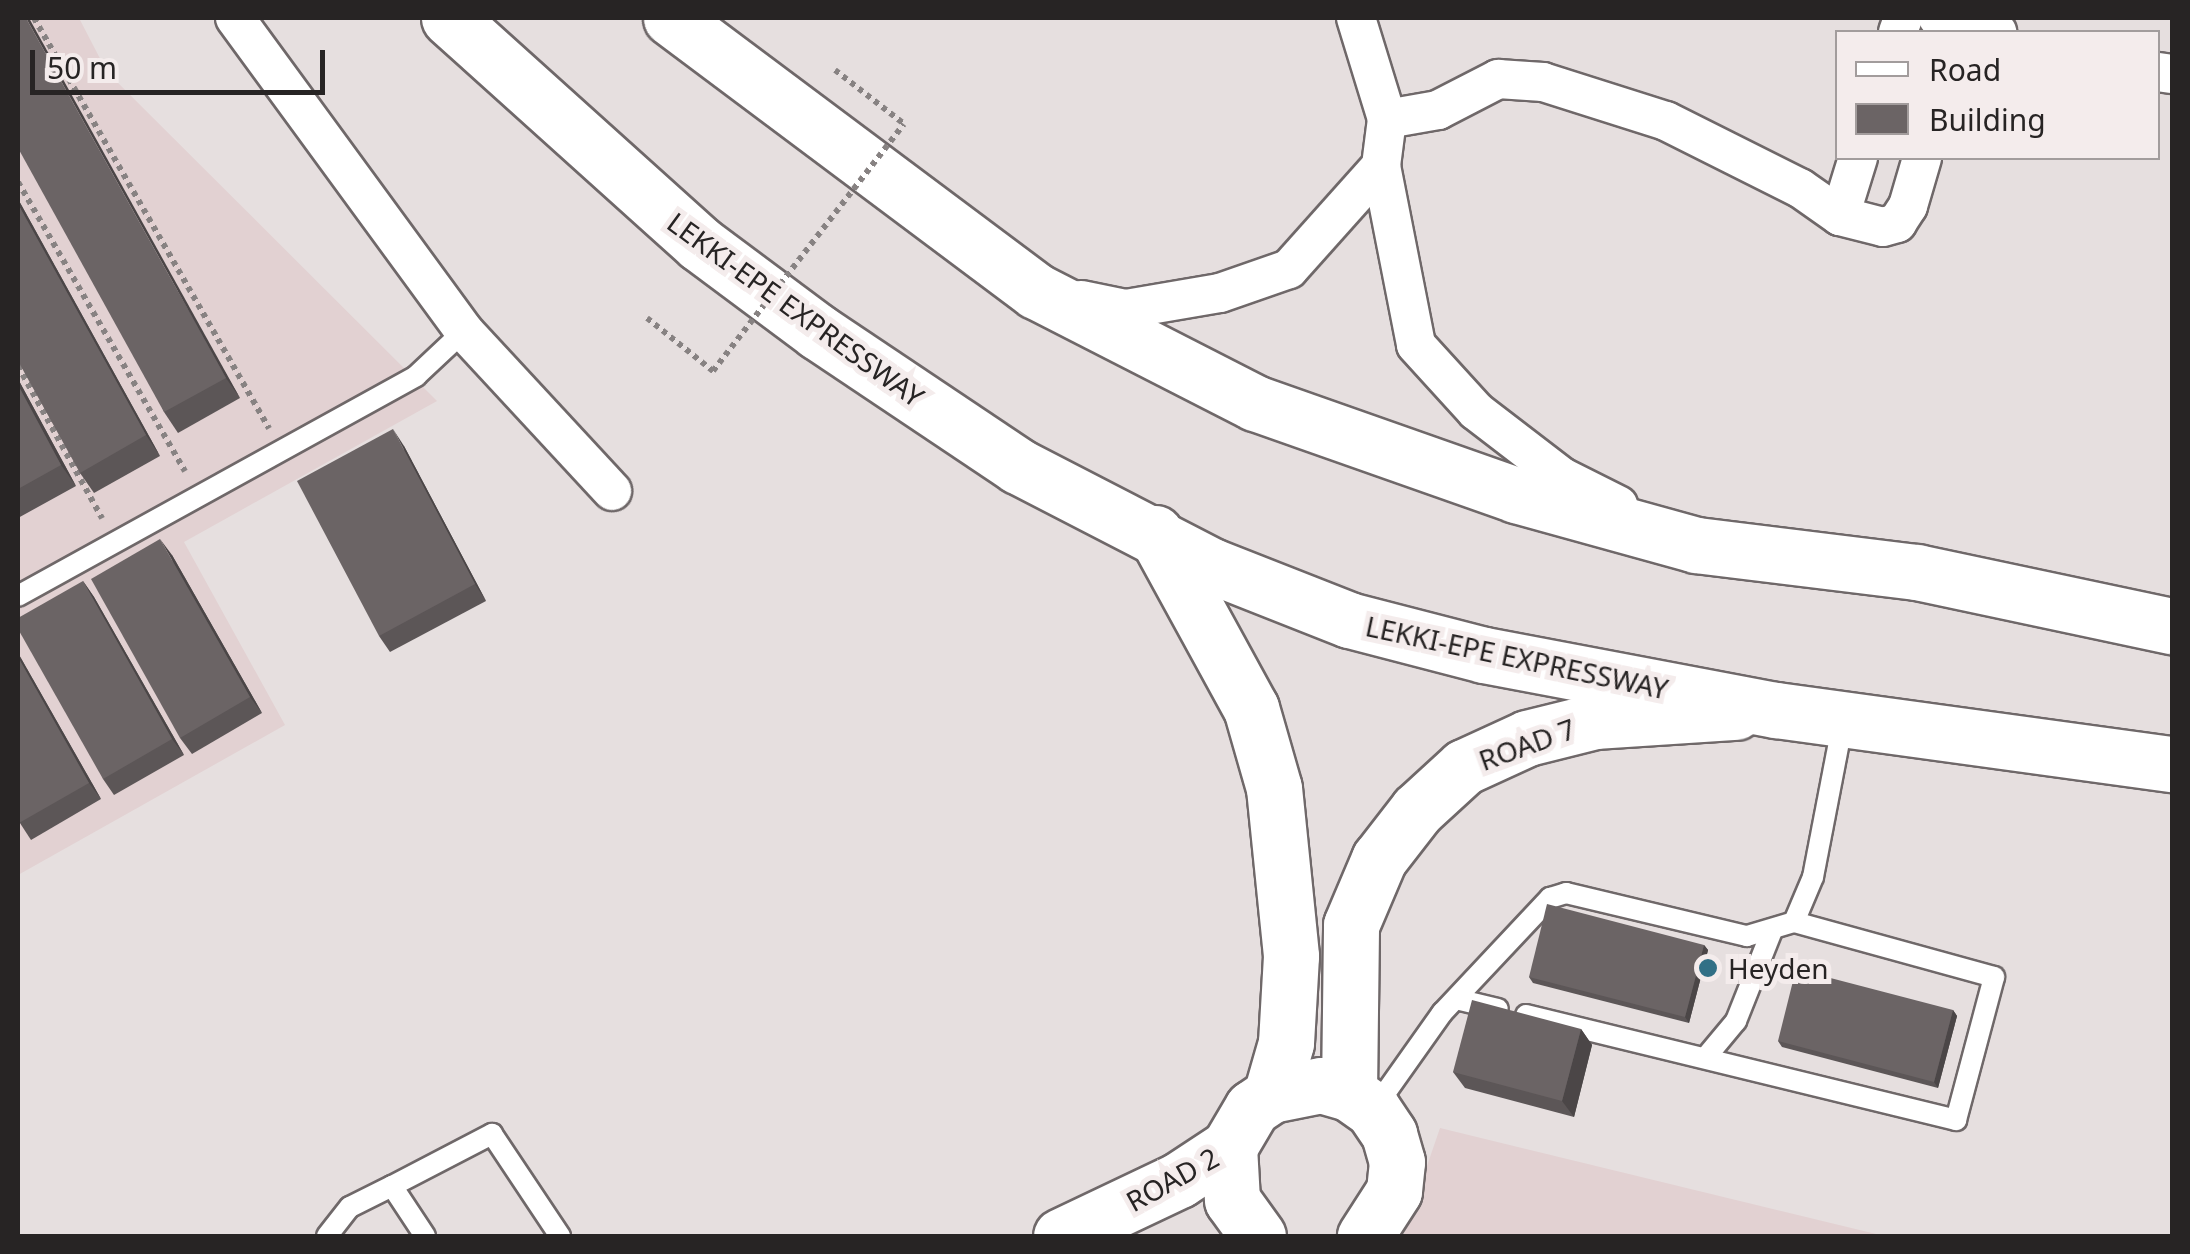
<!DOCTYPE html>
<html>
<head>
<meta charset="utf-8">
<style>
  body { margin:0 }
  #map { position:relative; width:2190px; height:1254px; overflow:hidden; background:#e6dfdf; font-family:"Noto Sans",sans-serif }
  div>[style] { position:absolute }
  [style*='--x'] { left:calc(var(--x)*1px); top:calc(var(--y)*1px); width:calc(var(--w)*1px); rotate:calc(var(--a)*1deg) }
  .built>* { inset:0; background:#e2d1d2 }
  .path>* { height:6px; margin-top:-3px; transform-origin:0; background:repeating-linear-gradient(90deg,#878282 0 5px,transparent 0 10px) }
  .roads { filter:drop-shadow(2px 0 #6f6869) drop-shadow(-2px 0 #6f6869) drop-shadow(0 2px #6f6869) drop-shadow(0 -2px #6f6869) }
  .lane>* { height:20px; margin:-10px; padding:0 10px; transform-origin:10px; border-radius:10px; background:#fff }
  .street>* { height:38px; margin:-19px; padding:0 19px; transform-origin:19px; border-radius:19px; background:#fff }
  .secondary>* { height:55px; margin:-27.5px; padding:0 27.5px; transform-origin:27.5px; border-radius:27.5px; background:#fff }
  .highway>* { height:55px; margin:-27.5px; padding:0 27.5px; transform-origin:27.5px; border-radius:27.5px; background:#fff }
  .path-bridge>* { height:6px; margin-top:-3px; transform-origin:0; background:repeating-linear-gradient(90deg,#878282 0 5px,transparent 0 10px) }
  .wall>* { inset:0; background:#5c5657 }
  .shaded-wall>* { inset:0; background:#4b4647 }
  .building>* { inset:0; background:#6b6465 }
  .dots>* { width:28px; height:28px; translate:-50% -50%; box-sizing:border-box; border:5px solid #f4ecec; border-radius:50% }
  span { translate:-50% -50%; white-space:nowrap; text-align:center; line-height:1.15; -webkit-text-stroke:10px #f4ecec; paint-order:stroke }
  .street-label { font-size:28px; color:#272424 }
  .poi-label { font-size:28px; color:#272424 }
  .left { translate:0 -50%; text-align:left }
  .frame { position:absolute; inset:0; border:20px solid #272424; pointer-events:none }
  .legend { position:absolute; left:1835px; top:30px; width:325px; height:130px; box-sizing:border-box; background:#f4ecec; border:2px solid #a29c9c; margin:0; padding:12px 18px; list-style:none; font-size:30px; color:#272424 }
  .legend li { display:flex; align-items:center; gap:20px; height:50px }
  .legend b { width:50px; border:2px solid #a29c9c }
  .scale { position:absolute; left:30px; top:50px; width:295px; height:45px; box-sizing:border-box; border:5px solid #272424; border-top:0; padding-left:12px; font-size:30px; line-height:35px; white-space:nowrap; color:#272424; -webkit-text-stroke:8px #f4ecec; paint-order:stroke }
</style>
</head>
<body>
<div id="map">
  <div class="built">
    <div style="clip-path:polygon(18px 18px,79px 18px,107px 72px,437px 401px,184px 542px,285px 725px,18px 875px)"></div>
    <div style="clip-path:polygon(1440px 1128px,1876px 1234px,1876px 1236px,1403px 1236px)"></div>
  </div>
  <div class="path">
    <div style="--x:34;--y:18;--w:473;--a:60.2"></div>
    <div style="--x:835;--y:70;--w:88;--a:38"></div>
    <div style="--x:18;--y:182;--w:334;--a:60"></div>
    <div style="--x:647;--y:318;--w:85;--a:38.8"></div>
    <div style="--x:18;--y:366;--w:174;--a:61.1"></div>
  </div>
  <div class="roads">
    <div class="lane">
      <div style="--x:18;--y:596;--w:455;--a:-28.9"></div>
      <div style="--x:416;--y:376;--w:66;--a:-43.2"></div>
      <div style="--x:1456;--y:999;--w:43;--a:13.4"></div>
      <div style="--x:1526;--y:1015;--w:443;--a:13.7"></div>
      <div style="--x:1956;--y:1120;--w:148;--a:-75.1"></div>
      <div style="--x:1994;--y:977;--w:207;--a:-164.6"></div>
      <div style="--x:1706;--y:1057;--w:47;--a:-50.2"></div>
      <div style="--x:1736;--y:1021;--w:95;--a:-68.3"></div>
      <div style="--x:1374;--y:1109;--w:118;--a:-54.7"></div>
      <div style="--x:1442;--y:1013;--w:158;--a:-46.8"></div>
      <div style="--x:1550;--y:898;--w:17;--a:-17"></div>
      <div style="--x:1566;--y:893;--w:186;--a:13.4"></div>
      <div style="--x:1747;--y:936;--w:49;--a:-16.6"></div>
      <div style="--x:1794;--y:922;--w:49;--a:-67.1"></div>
      <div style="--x:1813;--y:877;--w:159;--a:-79.1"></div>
      <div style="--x:392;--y:1186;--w:113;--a:-27.5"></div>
      <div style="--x:492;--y:1134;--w:123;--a:56.3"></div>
      <div style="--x:327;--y:1236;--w:37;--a:-52"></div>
      <div style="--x:350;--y:1207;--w:47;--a:-26.6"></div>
      <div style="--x:392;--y:1186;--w:60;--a:56.6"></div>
    </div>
    <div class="street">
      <div style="--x:235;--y:18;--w:388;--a:53.8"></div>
      <div style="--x:464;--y:331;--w:218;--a:47.2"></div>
      <div style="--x:1356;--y:18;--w:106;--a:72.9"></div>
      <div style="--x:1387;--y:119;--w:47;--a:97.3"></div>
      <div style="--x:1381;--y:166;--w:182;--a:78.9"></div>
      <div style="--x:1416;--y:345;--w:89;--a:47.7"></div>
      <div style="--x:1476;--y:411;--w:108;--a:37.5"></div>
      <div style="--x:1562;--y:477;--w:63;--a:26.6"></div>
      <div style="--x:1938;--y:18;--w:61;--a:13.3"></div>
      <div style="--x:1898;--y:32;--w:15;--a:-70"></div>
      <div style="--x:2158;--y:72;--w:14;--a:8"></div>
      <div style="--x:1387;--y:119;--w:52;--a:-10"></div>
      <div style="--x:1438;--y:110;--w:68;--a:-27.3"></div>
      <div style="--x:1498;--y:79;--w:45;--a:3.8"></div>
      <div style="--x:1543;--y:82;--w:129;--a:17.6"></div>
      <div style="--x:1666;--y:121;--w:150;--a:26.6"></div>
      <div style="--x:1800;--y:188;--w:49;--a:35"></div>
      <div style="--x:1840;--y:216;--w:44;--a:14.3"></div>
      <div style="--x:1883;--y:227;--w:15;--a:-16"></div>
      <div style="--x:1897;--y:223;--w:20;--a:-57"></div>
      <div style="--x:1908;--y:206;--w:50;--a:-73.7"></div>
      <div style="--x:1840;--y:216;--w:61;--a:-72.8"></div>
      <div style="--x:1081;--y:300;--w:46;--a:11.3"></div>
      <div style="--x:1126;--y:309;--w:95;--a:-9.7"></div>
      <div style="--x:1220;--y:293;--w:73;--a:-19.2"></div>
      <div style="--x:1289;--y:269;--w:138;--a:-48.2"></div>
    </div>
    <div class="secondary">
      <div style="--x:1155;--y:533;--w:200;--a:61.3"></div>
      <div style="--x:1251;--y:708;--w:83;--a:74"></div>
      <div style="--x:1274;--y:788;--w:169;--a:84.2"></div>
      <div style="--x:1291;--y:956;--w:87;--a:93.3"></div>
      <div style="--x:1286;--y:1043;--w:54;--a:106.1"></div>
      <div style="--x:1349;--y:1093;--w:168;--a:-89.3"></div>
      <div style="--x:1351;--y:925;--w:72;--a:-67"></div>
      <div style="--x:1379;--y:859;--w:62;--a:-52.2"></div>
      <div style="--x:1417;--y:810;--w:64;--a:-42.5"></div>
      <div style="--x:1464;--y:767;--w:69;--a:-24.7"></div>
      <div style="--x:1527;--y:738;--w:70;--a:-14"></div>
      <div style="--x:1595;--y:721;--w:141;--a:-3.7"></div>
      <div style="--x:1061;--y:1236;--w:131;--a:-25.4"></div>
      <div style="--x:1179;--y:1180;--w:60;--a:-33.4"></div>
      <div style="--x:1258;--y:1236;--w:44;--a:-125.8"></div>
      <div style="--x:1232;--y:1200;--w:53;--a:-93.2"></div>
      <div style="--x:1229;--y:1147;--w:45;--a:-59.5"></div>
      <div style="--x:1252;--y:1108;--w:23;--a:-34"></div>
      <div style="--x:1271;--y:1095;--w:51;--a:-11.3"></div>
      <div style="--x:1321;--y:1085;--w:29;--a:16"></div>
      <div style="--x:1349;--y:1093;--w:29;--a:35"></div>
      <div style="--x:1373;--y:1110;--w:29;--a:56"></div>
      <div style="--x:1389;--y:1134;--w:29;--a:74"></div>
      <div style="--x:1397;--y:1162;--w:29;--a:96"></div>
      <div style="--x:1394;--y:1191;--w:54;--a:122.8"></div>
    </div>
    <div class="highway">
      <div style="--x:449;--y:18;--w:338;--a:42"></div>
      <div style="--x:700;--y:244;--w:147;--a:36.7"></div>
      <div style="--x:818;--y:332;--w:241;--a:33.8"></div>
      <div style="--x:1018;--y:466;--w:218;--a:27.3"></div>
      <div style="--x:1212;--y:566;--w:147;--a:21.5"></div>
      <div style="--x:1349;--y:620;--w:139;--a:14.5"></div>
      <div style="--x:1484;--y:655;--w:297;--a:10.7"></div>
      <div style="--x:1776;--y:710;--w:400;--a:7.8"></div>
      <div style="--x:671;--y:18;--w:456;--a:36.8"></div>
      <div style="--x:1036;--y:291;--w:246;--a:27.1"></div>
      <div style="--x:1255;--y:403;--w:277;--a:19.4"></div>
      <div style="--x:1516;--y:495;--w:187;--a:15.5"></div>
      <div style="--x:1696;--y:545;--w:223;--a:7"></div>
      <div style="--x:1917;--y:572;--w:261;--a:12"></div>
    </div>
  </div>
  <div class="path-bridge">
    <div style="--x:713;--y:371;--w:312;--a:-52.3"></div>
  </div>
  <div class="wall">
    <div style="clip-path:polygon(18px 18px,240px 398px,178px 433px,164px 412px)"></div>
    <div style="clip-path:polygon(18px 199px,160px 456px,94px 493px,80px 473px)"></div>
    <div style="clip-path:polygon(18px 379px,76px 486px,18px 518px)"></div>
    <div style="clip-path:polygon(404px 446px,486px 601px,390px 652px,379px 636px)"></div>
    <div style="clip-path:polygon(172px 555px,262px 713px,192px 754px,180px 738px)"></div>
    <div style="clip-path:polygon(83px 581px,94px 597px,184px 755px,114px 795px,103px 779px)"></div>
    <div style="clip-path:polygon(18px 653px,101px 799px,31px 840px,18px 820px)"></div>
    <div style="clip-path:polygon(1704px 945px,1708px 950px,1689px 1023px,1533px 983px,1529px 977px)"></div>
    <div style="clip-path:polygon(1953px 1010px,1957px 1016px,1938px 1088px,1782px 1047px,1778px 1041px)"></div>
    <div style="clip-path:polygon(1581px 1029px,1592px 1045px,1574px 1117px,1465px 1088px,1453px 1072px)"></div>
  </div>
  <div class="shaded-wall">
    <div style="clip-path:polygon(26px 18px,29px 18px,240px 398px,226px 378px)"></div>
    <div style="clip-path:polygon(18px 199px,160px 456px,146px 435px,18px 204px)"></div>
    <div style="clip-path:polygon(18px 379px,76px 486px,61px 465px,18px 385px)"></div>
    <div style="clip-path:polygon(393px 429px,404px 446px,486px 601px,475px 584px)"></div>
    <div style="clip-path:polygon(160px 539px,172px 555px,262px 713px,250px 697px)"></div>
    <div style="clip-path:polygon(83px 581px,94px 597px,184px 755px,172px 739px)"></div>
    <div style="clip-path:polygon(18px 653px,101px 799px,89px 783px,18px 657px)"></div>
    <div style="clip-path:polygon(1704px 945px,1708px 950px,1689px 1023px,1685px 1017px)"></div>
    <div style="clip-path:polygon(1953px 1010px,1957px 1016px,1938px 1088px,1934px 1082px)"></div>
    <div style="clip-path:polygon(1581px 1029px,1592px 1045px,1574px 1117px,1562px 1101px)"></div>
  </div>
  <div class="building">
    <div style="clip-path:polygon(18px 18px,26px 18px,226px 378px,164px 412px,18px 148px)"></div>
    <div style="clip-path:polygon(18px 204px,146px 435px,80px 473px,18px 361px)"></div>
    <div style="clip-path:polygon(18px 385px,61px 465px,18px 489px)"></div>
    <div style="clip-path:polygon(393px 429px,475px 584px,379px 636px,297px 481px)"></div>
    <div style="clip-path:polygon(160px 539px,250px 697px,180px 738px,91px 579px)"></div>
    <div style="clip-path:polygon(83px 581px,172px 739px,103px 779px,18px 629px,18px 618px)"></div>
    <div style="clip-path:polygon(18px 657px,89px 783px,19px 823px,18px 820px)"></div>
    <div style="clip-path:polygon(1547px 904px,1704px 945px,1685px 1017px,1529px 977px)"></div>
    <div style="clip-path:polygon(1796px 969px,1953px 1010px,1934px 1082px,1778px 1041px)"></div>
    <div style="clip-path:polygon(1472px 1000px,1581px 1029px,1562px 1101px,1453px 1072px)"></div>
  </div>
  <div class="dots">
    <div style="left:1708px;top:968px;background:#327086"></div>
  </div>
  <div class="street-label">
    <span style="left:796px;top:309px;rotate:36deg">LEKKI-EPE EXPRESSWAY</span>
    <span style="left:1517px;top:657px;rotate:12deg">LEKKI-EPE EXPRESSWAY</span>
    <span style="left:1527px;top:744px;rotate:-20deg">ROAD 7</span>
    <span style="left:1172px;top:1179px;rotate:-29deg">ROAD 2</span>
  </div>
  <div class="poi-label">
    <span class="left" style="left:1728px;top:968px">Heyden</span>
  </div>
  <div class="frame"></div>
  <ul class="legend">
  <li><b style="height:12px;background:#fff"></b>Road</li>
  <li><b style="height:28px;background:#6b6465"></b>Building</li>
  </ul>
  <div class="scale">50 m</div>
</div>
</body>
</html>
